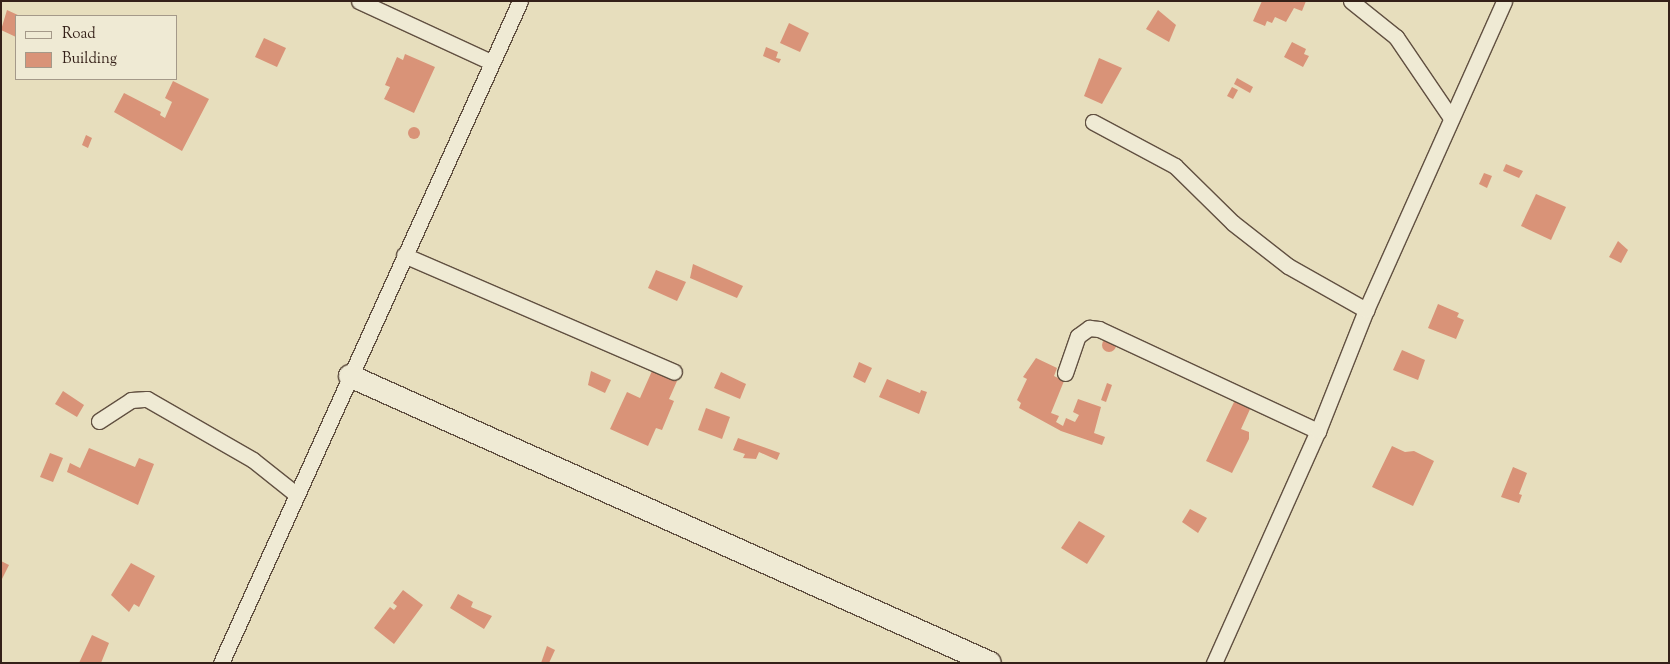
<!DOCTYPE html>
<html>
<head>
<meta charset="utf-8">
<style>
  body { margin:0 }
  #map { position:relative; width:1670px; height:664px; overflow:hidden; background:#e7debd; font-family:"Sorts Mill Goudy",serif }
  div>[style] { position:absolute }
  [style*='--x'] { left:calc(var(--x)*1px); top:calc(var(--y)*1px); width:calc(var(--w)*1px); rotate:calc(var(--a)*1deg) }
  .building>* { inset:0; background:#d99378 }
  .round { border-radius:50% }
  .roads { filter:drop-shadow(1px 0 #615041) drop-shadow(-1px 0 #615041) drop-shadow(0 1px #615041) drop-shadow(0 -1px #615041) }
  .street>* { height:15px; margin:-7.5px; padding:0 7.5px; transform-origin:7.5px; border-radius:7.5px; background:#efead4 }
  .secondary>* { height:22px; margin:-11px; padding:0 11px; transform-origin:11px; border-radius:11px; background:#efead4 }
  span { translate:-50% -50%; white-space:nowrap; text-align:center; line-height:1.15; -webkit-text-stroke:4px #efead4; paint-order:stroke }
  .frame { position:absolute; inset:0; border:2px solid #342018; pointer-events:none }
  .legend { position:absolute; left:15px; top:15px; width:162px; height:65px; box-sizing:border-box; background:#efead4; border:1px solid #a49989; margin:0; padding:6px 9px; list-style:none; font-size:15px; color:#342018 }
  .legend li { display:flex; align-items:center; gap:10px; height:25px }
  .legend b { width:25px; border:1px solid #a49989 }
</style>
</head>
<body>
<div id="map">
  <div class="building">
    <div style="clip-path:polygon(1262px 1px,1306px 1px,1302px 11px,1294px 8px,1286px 22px,1275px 17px,1272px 23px,1267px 21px,1265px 26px,1253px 21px)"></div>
    <div style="clip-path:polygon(7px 10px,20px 16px,16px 16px,16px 37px,1px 30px)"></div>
    <div style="clip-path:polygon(1158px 10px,1176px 25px,1169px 42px,1146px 29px)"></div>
    <div style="clip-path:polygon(789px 23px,809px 33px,800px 52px,780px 43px)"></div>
    <div style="clip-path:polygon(264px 38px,286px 48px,277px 67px,255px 57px)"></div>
    <div style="clip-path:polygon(1292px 42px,1306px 49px,1304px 54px,1309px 56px,1303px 67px,1284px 57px)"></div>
    <div style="clip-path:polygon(766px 47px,778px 52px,776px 58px,781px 59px,779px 63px,763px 56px)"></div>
    <div style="clip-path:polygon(405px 54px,435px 67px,414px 113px,384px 99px,390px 87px,385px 85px,397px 57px,403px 60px)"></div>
    <div style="clip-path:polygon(1099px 58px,1122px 68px,1102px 104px,1084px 96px)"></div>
    <div style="clip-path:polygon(1237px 78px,1253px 87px,1250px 93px,1234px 84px)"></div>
    <div style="clip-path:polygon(173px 81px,209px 99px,182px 151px,114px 112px,124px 93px,161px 112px,160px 115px,165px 118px,172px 102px,165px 98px)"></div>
    <div style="clip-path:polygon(1232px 87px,1238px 90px,1233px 99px,1227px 96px)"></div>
    <div class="round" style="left:408px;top:127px;width:12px;height:12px"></div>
    <div style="clip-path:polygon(86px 135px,92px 138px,88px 148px,82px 145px)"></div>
    <div style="clip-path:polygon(1506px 164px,1523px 171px,1519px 178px,1503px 171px)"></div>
    <div style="clip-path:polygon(1484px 173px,1492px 176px,1487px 188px,1479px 184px)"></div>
    <div style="clip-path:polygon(1536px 194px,1566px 207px,1551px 240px,1521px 226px)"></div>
    <div style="clip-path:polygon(1618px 241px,1628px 250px,1621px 263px,1609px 257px)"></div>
    <div style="clip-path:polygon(693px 264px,743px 286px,737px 298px,690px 278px)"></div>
    <div style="clip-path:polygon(656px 270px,686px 282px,677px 301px,648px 288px)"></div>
    <div style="clip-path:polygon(1438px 304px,1459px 313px,1457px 317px,1464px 320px,1456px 339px,1428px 328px)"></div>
    <div class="round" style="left:1102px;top:338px;width:14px;height:14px"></div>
    <div style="clip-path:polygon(1402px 350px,1425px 360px,1418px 380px,1393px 370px)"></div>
    <div style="clip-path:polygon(1036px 358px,1057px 368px,1054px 376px,1064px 381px,1051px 413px,1059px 416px,1056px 422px,1063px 426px,1066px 418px,1075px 422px,1079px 415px,1073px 412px,1078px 399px,1101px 407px,1094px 433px,1105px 437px,1102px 445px,1061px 431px,1019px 408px,1021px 403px,1017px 400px,1027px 379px,1023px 377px)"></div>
    <div style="clip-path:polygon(859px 362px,872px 368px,865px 383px,853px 377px)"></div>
    <div style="clip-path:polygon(591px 371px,611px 380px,605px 393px,588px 385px)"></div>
    <div style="clip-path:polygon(652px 371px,677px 381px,669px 399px,674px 401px,662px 430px,656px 428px,648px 446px,610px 429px,627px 392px,640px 398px)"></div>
    <div style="clip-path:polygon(721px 372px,746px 384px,740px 399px,714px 388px)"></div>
    <div style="clip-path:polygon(887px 379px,920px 393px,921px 390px,927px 392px,919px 414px,879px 397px)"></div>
    <div style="clip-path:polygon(1107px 383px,1112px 385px,1106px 402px,1101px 400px)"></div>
    <div style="clip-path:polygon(63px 391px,84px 405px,77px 417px,55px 404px)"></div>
    <div style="clip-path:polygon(1235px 400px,1251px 407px,1241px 429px,1249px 432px,1249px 439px,1232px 473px,1206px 461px)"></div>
    <div style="clip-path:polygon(706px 408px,730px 417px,722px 439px,698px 430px)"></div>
    <div style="clip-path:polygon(738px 438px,780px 453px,777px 460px,759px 452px,756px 459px,743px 458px,745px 454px,733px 450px)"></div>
    <div style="clip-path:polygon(1392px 446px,1405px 452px,1414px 451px,1434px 461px,1413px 506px,1372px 487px)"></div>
    <div style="clip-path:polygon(89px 448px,135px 467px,139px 458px,154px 464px,138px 505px,67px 472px,70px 463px,80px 468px)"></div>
    <div style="clip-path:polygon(50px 453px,63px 458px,53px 482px,40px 477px)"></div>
    <div style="clip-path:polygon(1513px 467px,1527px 473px,1519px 494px,1522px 495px,1519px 503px,1501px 497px)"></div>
    <div style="clip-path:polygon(1190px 509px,1207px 518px,1198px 533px,1182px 522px)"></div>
    <div style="clip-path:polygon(1079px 521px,1105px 536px,1087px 564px,1061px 548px)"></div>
    <div style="clip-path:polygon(1px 561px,9px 565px,1px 581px)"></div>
    <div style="clip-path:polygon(131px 563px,155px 576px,139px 607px,134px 604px,129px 612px,111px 595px)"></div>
    <div style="clip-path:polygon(403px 590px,423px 605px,394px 644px,374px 628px,390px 607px,394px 610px,397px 606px,393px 603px)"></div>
    <div style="clip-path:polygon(458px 594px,473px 602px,471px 607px,492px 616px,484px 629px,450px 608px)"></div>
    <div style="clip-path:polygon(92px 635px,109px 643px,101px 663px,79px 663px)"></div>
    <div style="clip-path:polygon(547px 646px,555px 650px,549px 663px,541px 663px)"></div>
  </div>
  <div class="roads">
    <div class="street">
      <div style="--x:359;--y:1;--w:145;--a:24.8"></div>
      <div style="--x:1351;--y:1;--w:58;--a:38.7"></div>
      <div style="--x:1396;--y:37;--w:98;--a:55.8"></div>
      <div style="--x:1093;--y:122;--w:93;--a:28.2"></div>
      <div style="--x:1175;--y:166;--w:81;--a:44.5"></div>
      <div style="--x:1233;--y:223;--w:70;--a:38"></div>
      <div style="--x:1288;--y:266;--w:90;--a:29.4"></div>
      <div style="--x:404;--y:255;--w:294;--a:23.4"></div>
      <div style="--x:1065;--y:373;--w:39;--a:-71"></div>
      <div style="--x:1078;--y:336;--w:14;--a:-36"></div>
      <div style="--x:1089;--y:328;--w:10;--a:6"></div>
      <div style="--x:1099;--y:329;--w:242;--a:25"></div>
      <div style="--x:99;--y:421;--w:38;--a:-33"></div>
      <div style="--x:131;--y:400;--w:16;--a:-4"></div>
      <div style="--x:147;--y:399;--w:122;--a:29.9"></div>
      <div style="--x:253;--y:460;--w:56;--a:38.5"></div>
      <div style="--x:221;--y:663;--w:726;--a:-65.69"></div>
      <div style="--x:1214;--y:663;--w:254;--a:-65.9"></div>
      <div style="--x:1318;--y:431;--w:130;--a:-68.4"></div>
      <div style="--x:1366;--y:310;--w:338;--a:-65.9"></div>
    </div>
    <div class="secondary">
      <div style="--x:350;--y:376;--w:701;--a:24.15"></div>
    </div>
  </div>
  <div class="frame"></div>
  <ul class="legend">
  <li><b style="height:6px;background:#efead4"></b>Road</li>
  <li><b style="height:14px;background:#d99378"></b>Building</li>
  </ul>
</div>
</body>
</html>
